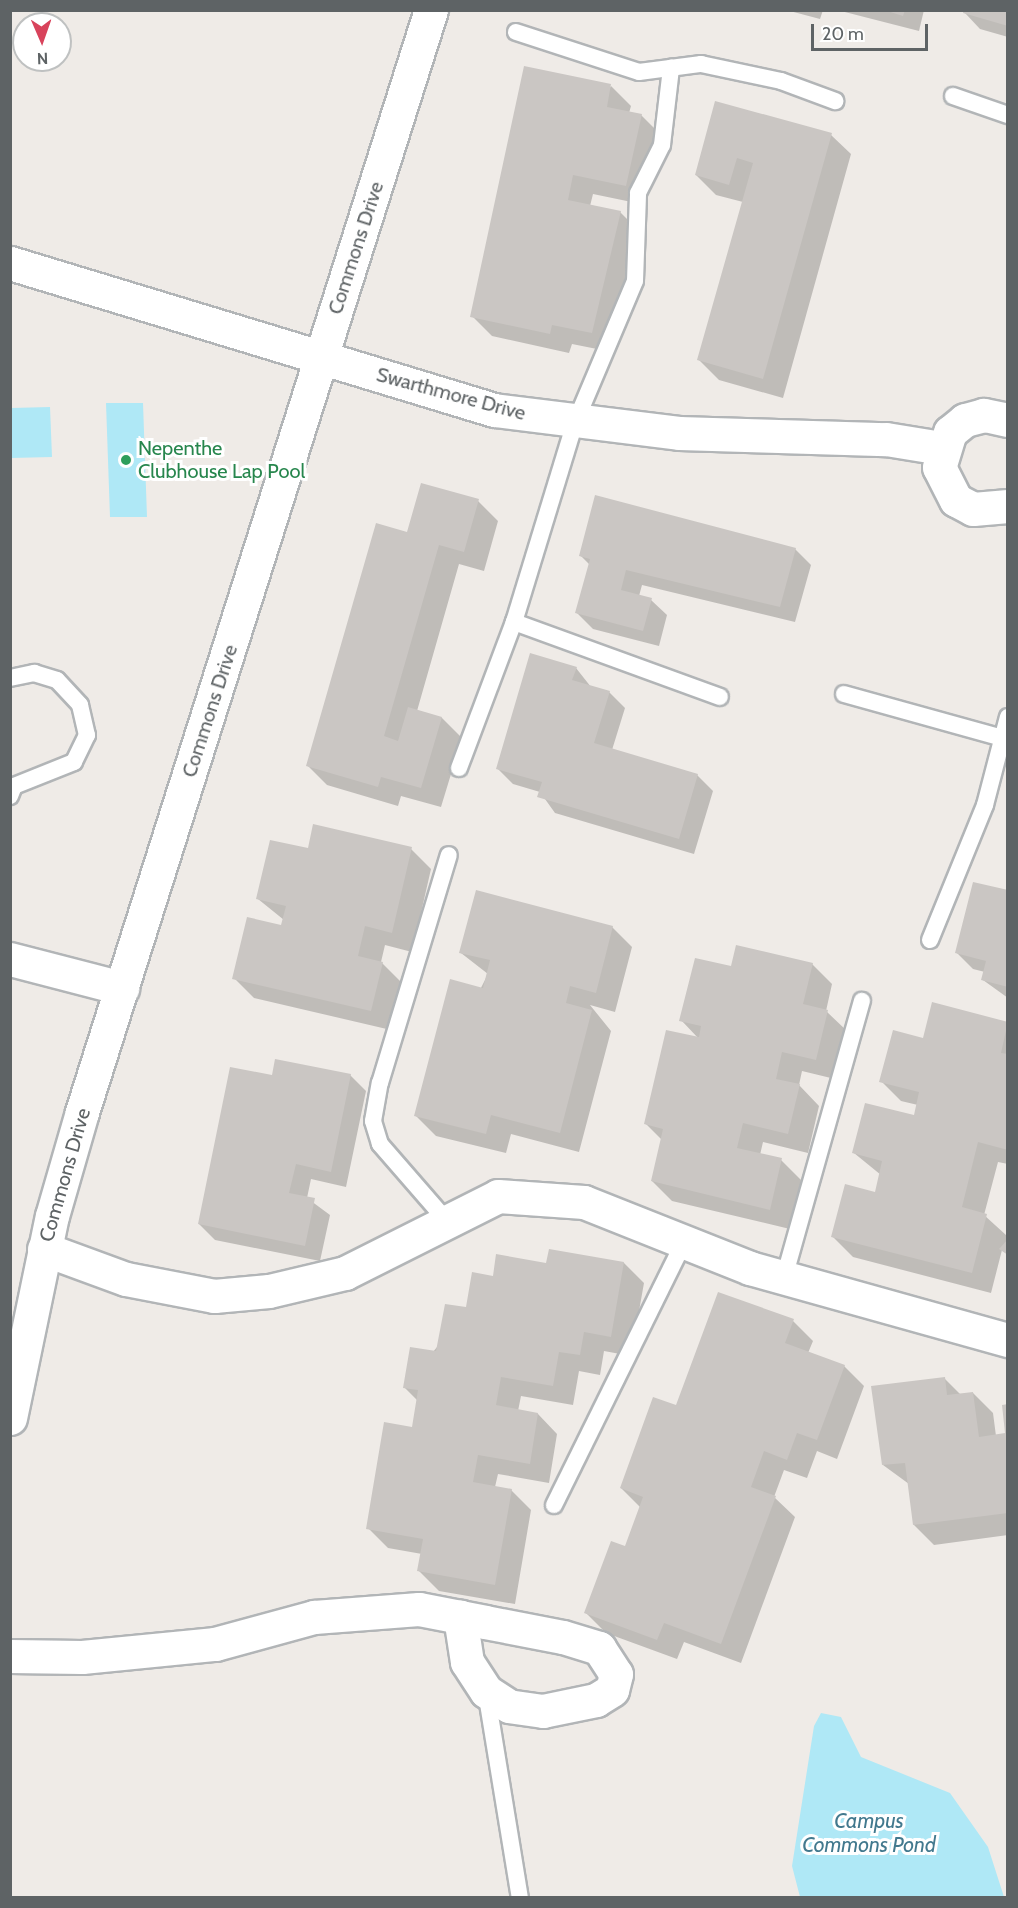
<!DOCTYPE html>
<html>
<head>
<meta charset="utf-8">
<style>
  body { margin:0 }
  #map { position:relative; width:1018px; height:1908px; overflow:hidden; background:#efebe7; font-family:Cabin,sans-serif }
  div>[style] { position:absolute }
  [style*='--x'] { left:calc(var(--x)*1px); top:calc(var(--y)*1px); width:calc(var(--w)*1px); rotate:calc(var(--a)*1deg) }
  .water>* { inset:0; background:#afe8f6 }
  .shadow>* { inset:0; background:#0003 }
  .building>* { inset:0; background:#cac6c3 }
  .roads { filter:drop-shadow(2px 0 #b2b5b7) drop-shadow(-2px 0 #b2b5b7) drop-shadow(0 2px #b2b5b7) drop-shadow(0 -2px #b2b5b7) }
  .service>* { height:16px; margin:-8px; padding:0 8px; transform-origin:8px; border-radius:8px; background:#fff }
  .minor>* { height:33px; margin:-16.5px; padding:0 16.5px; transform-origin:16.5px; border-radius:16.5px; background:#fff }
  .dots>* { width:16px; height:16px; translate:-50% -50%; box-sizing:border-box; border:3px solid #fff; border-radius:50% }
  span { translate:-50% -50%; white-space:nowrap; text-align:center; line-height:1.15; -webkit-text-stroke:6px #fff; paint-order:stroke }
  .street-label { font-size:20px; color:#5e6365 }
  .leisure-label { font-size:20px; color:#27864d }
  .left { translate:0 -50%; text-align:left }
  .water-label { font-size:21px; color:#42798e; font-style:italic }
  .frame { position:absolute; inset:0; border:12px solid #5e6365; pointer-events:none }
  .north { position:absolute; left:12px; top:12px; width:60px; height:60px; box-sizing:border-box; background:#fff; border:2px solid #bfc1c1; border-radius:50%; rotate:178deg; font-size:16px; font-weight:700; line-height:24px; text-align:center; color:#5e6365 }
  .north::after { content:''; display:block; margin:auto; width:21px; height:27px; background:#d8435b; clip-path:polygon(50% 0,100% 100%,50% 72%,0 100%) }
  .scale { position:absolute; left:811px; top:24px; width:117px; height:27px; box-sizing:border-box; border:3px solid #5e6365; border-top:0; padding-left:8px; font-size:18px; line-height:21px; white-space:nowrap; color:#5e6365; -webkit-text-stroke:4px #fff; paint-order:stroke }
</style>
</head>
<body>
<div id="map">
  <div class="water">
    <div style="clip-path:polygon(106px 403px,143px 403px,147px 517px,110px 517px)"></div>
    <div style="clip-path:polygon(50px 407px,52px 457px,11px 458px,11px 408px)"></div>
    <div style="clip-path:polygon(821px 1713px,841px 1717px,861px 1757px,950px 1793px,988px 1847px,1004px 1897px,800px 1897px,792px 1866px,814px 1726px)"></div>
  </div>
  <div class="shadow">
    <div style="clip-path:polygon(786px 10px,823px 10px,820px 19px)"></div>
    <div style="clip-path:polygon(837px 10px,924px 10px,919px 31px)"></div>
    <div style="clip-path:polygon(1008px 10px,1008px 37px,980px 29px,965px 13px)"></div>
    <div style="clip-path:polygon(611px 86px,631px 106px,629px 113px,641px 115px,661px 135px,646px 205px,593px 194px,590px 206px,620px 212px,640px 232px,612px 352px,572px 344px,569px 353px,492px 336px,472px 316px)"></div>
    <div style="clip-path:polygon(716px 103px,831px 135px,851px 154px,783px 398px,719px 380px,699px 360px,743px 202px,716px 195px,696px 175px)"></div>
    <div style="clip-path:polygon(422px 485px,478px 501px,498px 521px,484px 571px,459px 564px,417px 711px,442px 718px,462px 738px,441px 807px,401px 796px,398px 806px,327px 785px,307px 765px,408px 534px)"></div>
    <div style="clip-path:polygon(795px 549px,811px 565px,795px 622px,642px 585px,639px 596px,651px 600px,667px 615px,659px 646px,593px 629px,577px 613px,590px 565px,580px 555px)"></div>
    <div style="clip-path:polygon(576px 668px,591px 687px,609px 692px,625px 708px,612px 750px,697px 775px,713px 791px,694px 854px,555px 813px,540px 792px,513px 784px,498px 769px)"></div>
    <div style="clip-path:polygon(411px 849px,431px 869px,412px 952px,385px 945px,381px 962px,402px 983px,391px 1030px,254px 998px,234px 978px,282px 927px,284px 920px,258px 899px,309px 850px)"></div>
    <div style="clip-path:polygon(1008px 892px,1008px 998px,983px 980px,985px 972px,973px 969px,957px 953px)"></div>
    <div style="clip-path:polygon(612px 927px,632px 947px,615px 1012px,590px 1005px,611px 1031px,579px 1152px,511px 1134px,506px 1153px,436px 1136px,416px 1116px,488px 974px,461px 953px)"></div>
    <div style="clip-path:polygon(812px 964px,832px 984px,826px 1011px,847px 1031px,835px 1079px,802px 1071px,799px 1085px,819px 1106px,808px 1153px,763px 1142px,760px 1155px,781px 1160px,801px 1180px,790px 1229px,672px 1201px,652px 1181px,662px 1140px,646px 1124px,699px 1039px,681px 1020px,732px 968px)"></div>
    <div style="clip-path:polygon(1008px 1023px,1008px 1164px,998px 1162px,984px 1215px,1006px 1235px,1008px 1255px,1002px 1250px,991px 1293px,853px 1257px,833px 1237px,876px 1193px,881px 1175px,854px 1153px,915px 1117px,918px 1105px,901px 1101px,881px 1081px,924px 1040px)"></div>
    <div style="clip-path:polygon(350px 1075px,366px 1091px,346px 1187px,311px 1179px,307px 1198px,330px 1215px,320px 1261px,215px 1240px,199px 1224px,273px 1077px)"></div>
    <div style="clip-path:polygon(624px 1263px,644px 1283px,631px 1356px,604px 1351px,600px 1375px,579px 1371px,573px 1405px,521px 1396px,518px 1411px,538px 1414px,557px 1434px,549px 1483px,498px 1474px,495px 1487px,511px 1490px,531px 1510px,515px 1604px,439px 1591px,419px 1571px,422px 1554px,388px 1548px,368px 1528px,413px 1429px,418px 1401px,404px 1387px,494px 1278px,548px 1265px)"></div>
    <div style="clip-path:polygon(793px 1321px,813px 1341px,808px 1353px,844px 1366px,864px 1386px,837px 1459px,817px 1451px,807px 1478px,784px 1470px,774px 1497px,795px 1517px,741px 1663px,684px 1642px,677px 1659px,606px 1633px,586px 1613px,626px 1548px,641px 1508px,621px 1488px,677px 1407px)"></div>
    <div style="clip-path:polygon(944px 1378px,961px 1395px,973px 1393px,993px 1413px,996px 1436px,1007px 1434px,1008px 1405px,1008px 1535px,934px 1545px,914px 1525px,909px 1484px,883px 1465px)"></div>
  </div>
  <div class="building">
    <div style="clip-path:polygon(884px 10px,905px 10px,903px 16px)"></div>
    <div style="clip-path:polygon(964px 10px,1008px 10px,1008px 26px,963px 13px)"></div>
    <div style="clip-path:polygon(524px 66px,611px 84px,607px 107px,642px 114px,626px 186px,573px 175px,568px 200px,621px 211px,592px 333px,552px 325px,550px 334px,470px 317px)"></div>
    <div style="clip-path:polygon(715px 101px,832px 133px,763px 379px,697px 360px,753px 163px,737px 158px,729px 185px,695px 175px)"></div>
    <div style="clip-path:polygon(421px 483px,479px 499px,464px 552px,439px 545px,384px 736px,398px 741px,408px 707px,442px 717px,421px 788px,381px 777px,378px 787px,306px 766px,376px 523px,407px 532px)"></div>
    <div style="clip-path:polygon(595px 495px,796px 548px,780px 607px,626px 570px,621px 590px,652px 598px,643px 631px,575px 613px,590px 559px,579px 556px)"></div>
    <div style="clip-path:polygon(530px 653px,577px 667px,572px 680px,610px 691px,594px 743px,698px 774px,679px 839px,537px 797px,542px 782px,496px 769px)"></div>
    <div style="clip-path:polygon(313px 824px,412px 847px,392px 933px,365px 926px,358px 956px,383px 962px,371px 1011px,232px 979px,247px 917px,281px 925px,286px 906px,256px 899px,270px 840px,308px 848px)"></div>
    <div style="clip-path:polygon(973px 882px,1008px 890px,1008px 987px,981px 980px,986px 961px,955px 953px)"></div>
    <div style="clip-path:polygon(476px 890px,613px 926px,596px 993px,570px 986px,566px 1003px,592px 1010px,560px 1133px,491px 1115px,486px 1134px,414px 1116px,450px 979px,483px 988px,490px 960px,459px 953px)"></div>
    <div style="clip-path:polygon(736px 945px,813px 963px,803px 1004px,828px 1010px,816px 1060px,782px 1052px,776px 1079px,800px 1084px,788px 1134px,743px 1123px,737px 1148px,782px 1158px,770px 1210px,651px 1181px,663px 1129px,644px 1124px,666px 1030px,699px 1037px,701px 1026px,679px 1021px,695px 958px,731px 966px)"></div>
    <div style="clip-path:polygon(932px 1002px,1008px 1022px,1001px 1053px,1008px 1054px,1008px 1150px,978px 1142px,962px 1207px,987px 1214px,972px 1273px,831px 1237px,845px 1184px,875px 1192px,882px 1161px,852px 1153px,865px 1103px,914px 1115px,919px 1092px,879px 1082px,893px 1030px,923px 1038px)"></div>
    <div style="clip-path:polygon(275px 1059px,351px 1074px,331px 1172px,296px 1164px,289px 1193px,315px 1198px,305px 1246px,198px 1224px,230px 1067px,272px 1075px)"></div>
    <div style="clip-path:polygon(1008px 1239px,1008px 1255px,999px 1249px)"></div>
    <div style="clip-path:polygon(549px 1249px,624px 1262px,611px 1337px,584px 1332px,580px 1355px,559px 1352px,553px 1386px,501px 1377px,496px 1405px,538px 1413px,530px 1464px,478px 1455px,473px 1482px,512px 1489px,495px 1585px,417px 1571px,423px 1539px,366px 1529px,384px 1422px,412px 1427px,418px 1390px,403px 1388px,410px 1347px,436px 1351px,445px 1304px,466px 1307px,472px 1272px,493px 1276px,496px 1254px,546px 1263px)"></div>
    <div style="clip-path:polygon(718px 1292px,794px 1319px,785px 1343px,845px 1365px,817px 1440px,797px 1433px,787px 1460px,764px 1451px,751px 1487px,776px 1496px,721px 1644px,664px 1623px,657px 1640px,584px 1613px,611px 1541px,625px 1546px,643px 1497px,620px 1488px,653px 1397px,676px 1405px)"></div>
    <div style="clip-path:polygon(945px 1377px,947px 1395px,973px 1392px,979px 1437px,1005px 1433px,1002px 1405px,1008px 1404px,1008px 1513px,913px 1525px,905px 1463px,882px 1465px,871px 1386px)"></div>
  </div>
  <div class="roads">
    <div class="service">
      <div style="--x:516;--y:32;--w:129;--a:18"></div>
      <div style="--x:639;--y:72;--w:63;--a:-7.4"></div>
      <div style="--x:701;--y:64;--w:82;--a:12"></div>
      <div style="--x:781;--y:81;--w:58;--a:20.3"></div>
      <div style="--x:953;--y:96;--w:58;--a:19.1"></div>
      <div style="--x:514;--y:622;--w:219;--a:20"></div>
      <div style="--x:10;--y:678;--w:25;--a:-12"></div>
      <div style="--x:34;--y:673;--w:24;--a:17"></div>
      <div style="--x:57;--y:680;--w:34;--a:47"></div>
      <div style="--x:80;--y:705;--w:31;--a:77"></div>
      <div style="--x:87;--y:735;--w:30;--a:116"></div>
      <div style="--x:74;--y:762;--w:65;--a:158.2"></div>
      <div style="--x:14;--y:786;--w:11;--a:112"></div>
      <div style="--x:844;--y:694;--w:165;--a:15.5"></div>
      <div style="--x:459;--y:768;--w:156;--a:-69.4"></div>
      <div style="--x:514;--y:622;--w:208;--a:-73"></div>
      <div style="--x:575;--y:423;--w:154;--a:-67.1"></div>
      <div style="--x:635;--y:281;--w:88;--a:-88"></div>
      <div style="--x:638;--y:193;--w:54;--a:-63.4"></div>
      <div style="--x:662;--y:145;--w:78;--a:-83.3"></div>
      <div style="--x:930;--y:940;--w:146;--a:-67.8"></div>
      <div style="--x:985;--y:805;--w:91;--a:-75.4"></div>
      <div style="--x:446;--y:1220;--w:101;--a:-131"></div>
      <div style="--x:380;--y:1144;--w:24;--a:-107"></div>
      <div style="--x:373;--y:1121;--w:39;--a:-80"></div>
      <div style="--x:380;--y:1083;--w:238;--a:-73.2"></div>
      <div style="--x:784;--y:1278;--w:288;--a:-74.3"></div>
      <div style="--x:554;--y:1505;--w:293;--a:-63.7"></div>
      <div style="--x:486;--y:1691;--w:210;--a:80.7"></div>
    </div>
    <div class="minor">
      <div style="--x:10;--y:263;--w:506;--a:16.89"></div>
      <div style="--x:494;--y:410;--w:186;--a:7.1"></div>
      <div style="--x:679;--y:433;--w:207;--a:1.7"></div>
      <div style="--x:886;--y:439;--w:56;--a:9.3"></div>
      <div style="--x:1008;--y:420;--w:25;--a:-168"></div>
      <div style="--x:984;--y:415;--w:20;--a:165"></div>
      <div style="--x:965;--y:420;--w:19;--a:141"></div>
      <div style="--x:950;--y:432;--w:37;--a:107"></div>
      <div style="--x:939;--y:467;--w:37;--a:63"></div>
      <div style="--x:956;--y:500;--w:19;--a:28"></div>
      <div style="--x:973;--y:509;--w:35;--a:-5"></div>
      <div style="--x:10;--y:959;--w:116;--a:14.5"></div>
      <div style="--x:44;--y:1249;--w:87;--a:20.1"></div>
      <div style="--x:126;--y:1279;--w:90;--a:10.9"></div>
      <div style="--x:214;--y:1296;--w:55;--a:-5.2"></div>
      <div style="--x:269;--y:1291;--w:78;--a:-13.3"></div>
      <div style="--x:345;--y:1273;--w:171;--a:-26.7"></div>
      <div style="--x:498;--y:1196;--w:86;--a:4"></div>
      <div style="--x:584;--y:1202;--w:179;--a:21.7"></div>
      <div style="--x:750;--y:1268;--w:268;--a:15.6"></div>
      <div style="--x:10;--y:1418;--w:206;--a:-78.3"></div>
      <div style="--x:52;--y:1216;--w:108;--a:-73.9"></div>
      <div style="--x:82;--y:1112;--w:1156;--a:-72.43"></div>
      <div style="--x:10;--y:1656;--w:72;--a:0.8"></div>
      <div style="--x:82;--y:1657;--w:134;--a:-5.6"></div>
      <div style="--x:215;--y:1644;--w:103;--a:-15.3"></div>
      <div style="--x:314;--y:1617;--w:105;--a:-4.4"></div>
      <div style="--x:419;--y:1609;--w:42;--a:11"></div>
      <div style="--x:460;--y:1617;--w:25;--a:11"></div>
      <div style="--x:485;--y:1622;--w:79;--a:10.9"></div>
      <div style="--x:563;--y:1637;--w:38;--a:17"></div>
      <div style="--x:599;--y:1648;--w:31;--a:57"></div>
      <div style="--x:616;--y:1674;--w:16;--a:104"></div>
      <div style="--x:612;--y:1690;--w:19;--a:148"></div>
      <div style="--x:596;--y:1700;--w:54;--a:168.3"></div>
      <div style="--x:543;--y:1711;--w:34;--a:-172"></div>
      <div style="--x:509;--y:1706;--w:27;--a:-147"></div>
      <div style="--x:486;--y:1691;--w:35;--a:-123"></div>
      <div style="--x:467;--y:1662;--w:46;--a:-98.8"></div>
    </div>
  </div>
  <div class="dots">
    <div style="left:126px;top:460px;background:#2e9e5b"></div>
  </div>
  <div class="street-label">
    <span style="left:356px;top:248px;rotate:-72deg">Commons Drive</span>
    <span style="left:451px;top:394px;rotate:15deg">Swarthmore Drive</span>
    <span style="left:210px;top:711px;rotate:-72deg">Commons Drive</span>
    <span style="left:65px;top:1175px;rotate:-74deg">Commons Drive</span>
  </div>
  <div class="leisure-label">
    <span class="left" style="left:138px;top:460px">Nepenthe<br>Clubhouse Lap Pool</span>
  </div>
  <div class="water-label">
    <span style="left:869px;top:1833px">Campus<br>Commons Pond</span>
  </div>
  <div class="frame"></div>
  <div class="north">N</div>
  <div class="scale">20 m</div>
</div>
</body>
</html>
